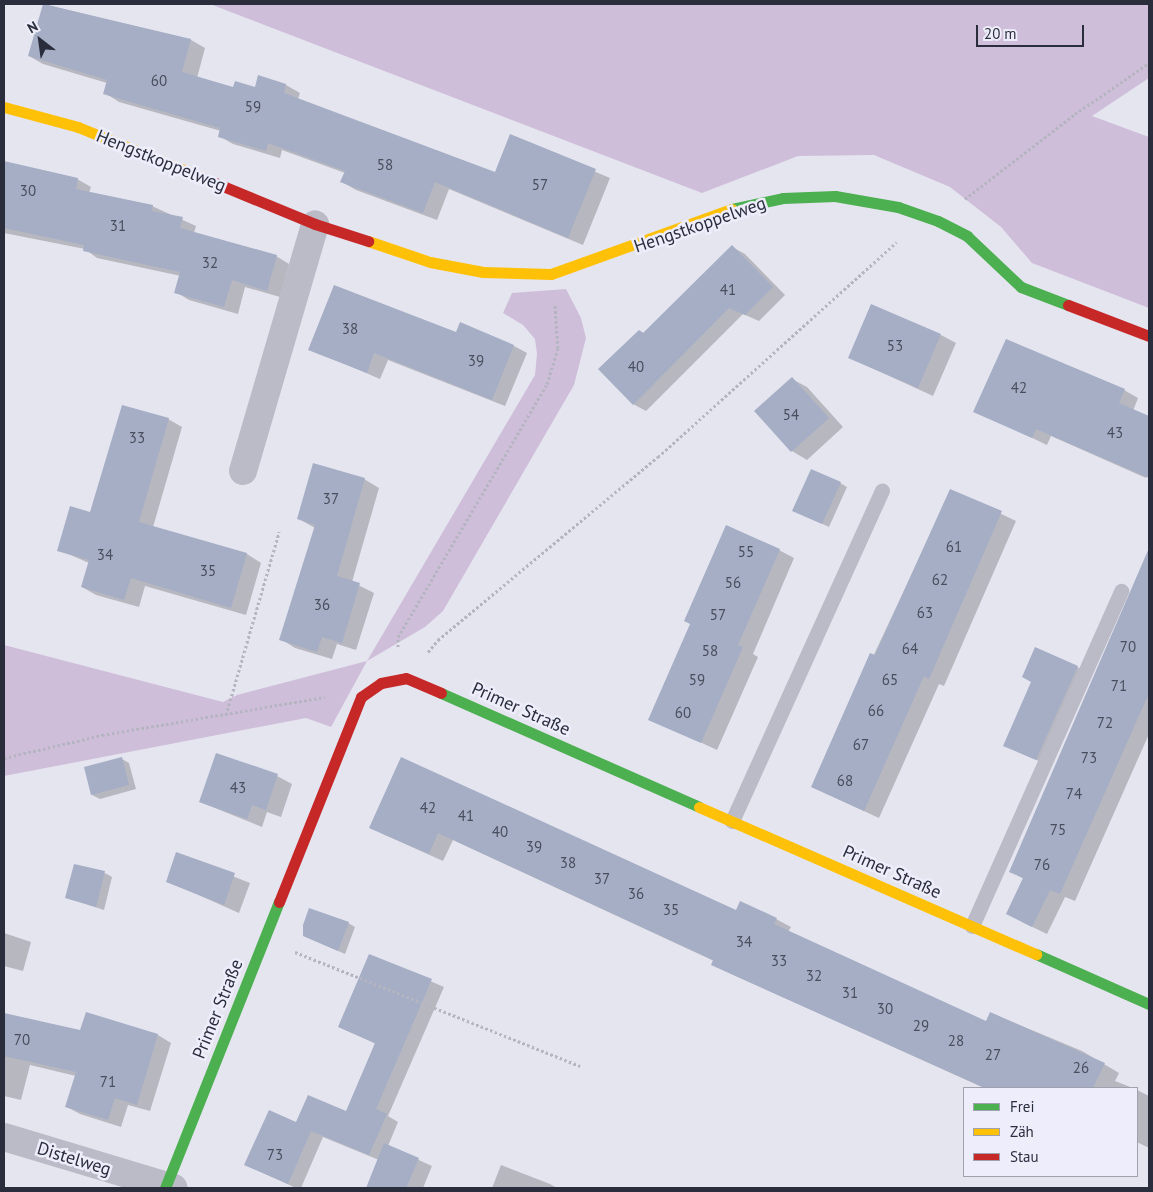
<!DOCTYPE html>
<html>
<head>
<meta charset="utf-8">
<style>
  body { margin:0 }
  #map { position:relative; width:1153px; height:1192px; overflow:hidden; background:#e5e5f0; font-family:"PT Sans",sans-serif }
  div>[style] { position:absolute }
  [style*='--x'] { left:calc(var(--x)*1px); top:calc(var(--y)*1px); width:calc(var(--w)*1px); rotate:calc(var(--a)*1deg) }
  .green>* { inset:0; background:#cfbed9 }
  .shadow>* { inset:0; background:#0003 }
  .building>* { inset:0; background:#a5aec5 }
  .path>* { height:3px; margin-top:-1.5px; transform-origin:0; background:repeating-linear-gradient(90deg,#b4b5c1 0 2.5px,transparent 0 5px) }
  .lane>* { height:15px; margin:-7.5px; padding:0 7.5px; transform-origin:7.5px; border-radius:7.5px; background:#babbc7 }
  .street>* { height:28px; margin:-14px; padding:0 14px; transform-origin:14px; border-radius:14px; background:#babbc7 }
  .fast>* { height:11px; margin:-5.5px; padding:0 5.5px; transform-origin:5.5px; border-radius:5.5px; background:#4caf50 }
  .slow>* { height:11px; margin:-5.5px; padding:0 5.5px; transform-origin:5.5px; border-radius:5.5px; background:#ffc107 }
  .jam>* { height:11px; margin:-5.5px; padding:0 5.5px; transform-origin:5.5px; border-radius:5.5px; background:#c62828 }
  span { translate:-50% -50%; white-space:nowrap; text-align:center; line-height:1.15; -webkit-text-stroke:5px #ededfc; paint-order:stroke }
  .number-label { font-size:15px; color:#494e5e }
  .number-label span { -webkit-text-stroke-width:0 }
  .street-label { font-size:18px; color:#2a2e3c }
  .frame { position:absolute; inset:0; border:5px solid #2a2e3c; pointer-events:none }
  .legend { position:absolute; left:963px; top:1087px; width:175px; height:90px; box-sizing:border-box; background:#ededfc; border:1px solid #9fa1af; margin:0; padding:6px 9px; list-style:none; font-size:15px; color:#2a2e3c }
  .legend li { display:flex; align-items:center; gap:10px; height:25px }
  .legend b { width:25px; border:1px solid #9fa1af }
  .north { position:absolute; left:15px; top:15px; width:50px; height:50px; -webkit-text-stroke:4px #ededfc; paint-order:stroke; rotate:330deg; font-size:14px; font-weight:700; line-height:20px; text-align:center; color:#2a2e3c }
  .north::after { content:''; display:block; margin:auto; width:18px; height:22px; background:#2a2e3c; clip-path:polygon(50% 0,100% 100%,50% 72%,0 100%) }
  .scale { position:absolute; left:976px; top:25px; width:108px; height:22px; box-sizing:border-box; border:2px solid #2a2e3c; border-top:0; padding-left:6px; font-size:15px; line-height:18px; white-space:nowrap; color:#2a2e3c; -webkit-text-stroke:4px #ededfc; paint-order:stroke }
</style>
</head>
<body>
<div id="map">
  <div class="green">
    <div style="clip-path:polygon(210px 4px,1149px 4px,1149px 78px,1092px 116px,1149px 137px,1149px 308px,1032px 263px,1001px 227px,950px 187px,874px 155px,798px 156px,702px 193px)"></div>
    <div style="clip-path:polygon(566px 289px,581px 318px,586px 338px,574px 385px,443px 611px,425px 627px,367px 661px,331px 727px,306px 718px,4px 776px,4px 645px,223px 702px,237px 695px,367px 661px,535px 375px,537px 354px,535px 339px,523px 325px,503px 313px,512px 293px)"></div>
  </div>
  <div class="shadow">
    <div style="clip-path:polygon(44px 4px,191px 40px,205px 48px,197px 78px,234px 89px,256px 89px,259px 77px,286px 85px,300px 93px,298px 99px,496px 173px,511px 136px,610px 178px,583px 245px,449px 189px,437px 220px,356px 190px,342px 182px,345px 173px,282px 150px,280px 158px,233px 144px,219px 136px,221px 131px,119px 102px,105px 93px,107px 83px,43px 64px,29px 56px)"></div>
    <div style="clip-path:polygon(4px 162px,77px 179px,91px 187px,89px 193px,152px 206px,196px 226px,194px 233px,276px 256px,289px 264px,280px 297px,245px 287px,238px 314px,189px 300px,176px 292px,181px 276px,97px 258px,85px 249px,4px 233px)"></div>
    <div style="clip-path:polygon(732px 247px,745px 254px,785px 295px,759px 321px,743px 314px,646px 411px,633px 404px,640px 331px,645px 334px)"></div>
    <div style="clip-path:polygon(457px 333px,514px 346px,527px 353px,505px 406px,388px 360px,380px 379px,310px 349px)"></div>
    <div style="clip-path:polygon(941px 335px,956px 343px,933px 396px,850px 358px)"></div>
    <div style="clip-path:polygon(792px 379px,807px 387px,843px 427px,807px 460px,792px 451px)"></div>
    <div style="clip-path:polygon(1124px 390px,1138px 398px,1133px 411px,1149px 417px,1149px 470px,1146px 478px,1051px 436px,1047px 445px,975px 411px)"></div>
    <div style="clip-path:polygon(168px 419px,182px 427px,153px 527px,247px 554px,261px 563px,246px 615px,145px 586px,139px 607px,96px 595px,82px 587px,89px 563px,59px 550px)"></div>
    <div style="clip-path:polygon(364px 479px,379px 488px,352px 582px,374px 593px,356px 650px,337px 644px,332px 659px,295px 648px,281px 639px,315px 528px,299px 519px)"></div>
    <div style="clip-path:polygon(840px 483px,847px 487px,829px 527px,801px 514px)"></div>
    <div style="clip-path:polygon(951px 490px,1016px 521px,944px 686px,939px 684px,879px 818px,812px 787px)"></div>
    <div style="clip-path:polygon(779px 550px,794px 558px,753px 654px,758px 657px,717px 750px,650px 719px)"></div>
    <div style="clip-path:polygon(1134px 588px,1149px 595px,1149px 734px,1075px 901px,1065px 897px,1047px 934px,1022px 922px,1024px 879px,1010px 871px)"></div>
    <div style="clip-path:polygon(1077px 667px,1084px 671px,1043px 763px,1012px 749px)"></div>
    <div style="clip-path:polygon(402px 758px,737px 912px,776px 919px,791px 927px,788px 932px,987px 1023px,991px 1013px,1082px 1051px,1119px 1073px,1115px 1081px,1133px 1088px,984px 1088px,727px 972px,713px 964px,714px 961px,453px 840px,443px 861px,385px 835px,371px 827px)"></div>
    <div style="clip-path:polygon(122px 759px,129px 763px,136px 789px,100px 799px,92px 795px)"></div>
    <div style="clip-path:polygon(277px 776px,292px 784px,281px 817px,267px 812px,262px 827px,200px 802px)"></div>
    <div style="clip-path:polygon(177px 854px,250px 883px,239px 913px,167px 881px)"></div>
    <div style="clip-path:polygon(105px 873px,112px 877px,104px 910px,67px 898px)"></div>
    <div style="clip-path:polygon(348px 923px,355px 927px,345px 954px,304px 936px)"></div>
    <div style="clip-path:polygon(4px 933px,31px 942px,23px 971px,4px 966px)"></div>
    <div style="clip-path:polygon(370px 955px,444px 987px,388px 1116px,398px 1122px,388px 1146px,432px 1166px,423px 1188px,367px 1188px,379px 1160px,323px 1137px,301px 1188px,296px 1188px,246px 1165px,297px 1124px,347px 1113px,376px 1044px,339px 1027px)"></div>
    <div style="clip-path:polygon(4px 1016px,118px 1038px,121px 1024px,158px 1035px,171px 1043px,150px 1111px,128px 1105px,121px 1127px,80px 1114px,67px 1107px,76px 1076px,30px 1065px,21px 1100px,4px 1096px)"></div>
    <div style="clip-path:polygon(1137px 1090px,1149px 1096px,1149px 1148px,1137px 1142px)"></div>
    <div style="clip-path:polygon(501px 1165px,550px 1184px,557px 1188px,492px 1188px)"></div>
  </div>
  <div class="building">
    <div style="clip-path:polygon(43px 4px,191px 39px,182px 72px,233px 87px,235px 81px,255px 87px,258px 75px,286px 84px,284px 93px,495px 172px,510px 134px,596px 169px,568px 238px,435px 182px,423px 213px,340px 182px,345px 171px,268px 143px,266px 151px,218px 137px,220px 128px,103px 94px,107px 80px,28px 56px)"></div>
    <div style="clip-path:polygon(4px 161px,78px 178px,76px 189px,153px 205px,152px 211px,183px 217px,180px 228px,277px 255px,267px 291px,232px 280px,224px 307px,174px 293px,180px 272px,83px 251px,84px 245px,4px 228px)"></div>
    <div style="clip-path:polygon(732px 245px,773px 287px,745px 315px,729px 308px,633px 405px,598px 369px,639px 330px,643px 333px)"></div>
    <div style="clip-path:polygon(334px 285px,456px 332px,460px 322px,514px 345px,492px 400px,374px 353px,367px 373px,308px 350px)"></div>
    <div style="clip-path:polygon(871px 304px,941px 334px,918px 388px,848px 358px)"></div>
    <div style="clip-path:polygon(1006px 339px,1125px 389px,1119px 403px,1149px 416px,1149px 478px,1036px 429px,1032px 438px,973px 412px)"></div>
    <div style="clip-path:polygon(792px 377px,829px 418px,791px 452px,754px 411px)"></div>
    <div style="clip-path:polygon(122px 405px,169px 418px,139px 522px,247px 553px,231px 608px,131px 578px,124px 600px,81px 587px,89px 560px,57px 551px,70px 506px,90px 512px)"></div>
    <div style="clip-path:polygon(313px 463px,365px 478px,337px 576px,360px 583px,342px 643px,322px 637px,317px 652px,279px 640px,315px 525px,297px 519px)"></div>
    <div style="clip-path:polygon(811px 469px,841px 482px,822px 524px,792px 511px)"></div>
    <div style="clip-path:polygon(950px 489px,1002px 511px,929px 679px,924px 676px,864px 811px,811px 787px,870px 653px,875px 655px)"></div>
    <div style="clip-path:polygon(726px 525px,780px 549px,738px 645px,743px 647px,701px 743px,648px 720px,690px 624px,684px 621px)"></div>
    <div style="clip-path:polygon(1149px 548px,1149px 693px,1060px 894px,1050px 890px,1032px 927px,1006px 914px,1023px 878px,1009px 872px)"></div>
    <div style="clip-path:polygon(1035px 647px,1078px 666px,1036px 760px,1003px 746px,1031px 682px,1022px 677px)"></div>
    <div style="clip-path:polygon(216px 753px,278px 774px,266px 810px,252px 805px,247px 819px,199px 802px)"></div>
    <div style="clip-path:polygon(122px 757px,129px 785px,91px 795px,84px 767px)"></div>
    <div style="clip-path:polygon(401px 757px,736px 910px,740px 901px,777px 918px,774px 924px,986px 1021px,990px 1012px,1105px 1063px,1093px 1088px,985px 1088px,711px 965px,713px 960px,438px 833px,429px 854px,369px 828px)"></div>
    <div style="clip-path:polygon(176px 852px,235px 873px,224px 905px,166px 882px)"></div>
    <div style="clip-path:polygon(74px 864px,105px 871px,96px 907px,65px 898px)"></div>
    <div style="clip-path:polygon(309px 908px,349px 922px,338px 951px,303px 936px,303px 925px)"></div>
    <div style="clip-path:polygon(369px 954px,432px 979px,376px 1109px,387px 1114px,369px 1155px,311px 1131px,288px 1184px,244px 1165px,269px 1110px,296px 1122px,308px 1095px,346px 1111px,375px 1043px,338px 1027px)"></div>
    <div style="clip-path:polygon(86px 1012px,158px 1034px,137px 1105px,115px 1098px,108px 1120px,65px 1107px,76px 1072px,4px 1056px,4px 1013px,80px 1030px)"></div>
    <div style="clip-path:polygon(384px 1143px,419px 1158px,406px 1188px,366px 1188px)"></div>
  </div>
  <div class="path">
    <div style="--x:965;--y:199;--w:139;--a:-37.7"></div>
    <div style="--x:1075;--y:114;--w:90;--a:-34.6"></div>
    <div style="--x:398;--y:647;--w:10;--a:-90"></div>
    <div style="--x:398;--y:637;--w:294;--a:-59.5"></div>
    <div style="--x:547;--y:384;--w:38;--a:-73"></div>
    <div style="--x:558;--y:348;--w:43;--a:-94"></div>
    <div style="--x:428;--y:652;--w:16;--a:-50"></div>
    <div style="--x:438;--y:640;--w:286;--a:-39.8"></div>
    <div style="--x:658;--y:457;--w:321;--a:-42"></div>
    <div style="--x:226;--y:715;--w:191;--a:-73.8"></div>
    <div style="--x:4;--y:758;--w:101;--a:-13.2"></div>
    <div style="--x:102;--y:735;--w:226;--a:-9.7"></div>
    <div style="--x:295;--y:952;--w:307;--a:21.8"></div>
  </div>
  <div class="lane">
    <div style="--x:732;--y:821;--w:363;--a:-65.6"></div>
    <div style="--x:972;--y:926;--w:367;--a:-66"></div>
  </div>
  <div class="street">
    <div style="--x:243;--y:471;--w:257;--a:-73.7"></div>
    <div style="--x:4;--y:1137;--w:177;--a:16.7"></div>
  </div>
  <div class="fast">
    <div style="--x:732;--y:209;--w:52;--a:-12.2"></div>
    <div style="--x:783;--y:198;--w:52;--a:-2.2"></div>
    <div style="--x:835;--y:196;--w:64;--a:9.9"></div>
    <div style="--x:898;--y:207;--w:42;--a:19.3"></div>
    <div style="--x:938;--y:221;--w:33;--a:27"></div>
    <div style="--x:967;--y:236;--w:74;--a:43.4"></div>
    <div style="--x:1021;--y:287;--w:50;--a:21"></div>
    <div style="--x:441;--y:693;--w:282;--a:23.8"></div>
    <div style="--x:1036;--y:954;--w:124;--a:23.9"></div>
    <div style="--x:165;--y:1188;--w:308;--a:-68.3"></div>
  </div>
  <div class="slow">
    <div style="--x:4;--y:107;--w:77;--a:15.1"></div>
    <div style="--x:78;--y:127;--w:133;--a:22.1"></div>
    <div style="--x:368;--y:241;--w:65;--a:18.7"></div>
    <div style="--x:430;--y:262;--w:54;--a:10.7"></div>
    <div style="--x:483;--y:272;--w:68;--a:1.7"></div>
    <div style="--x:551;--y:274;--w:192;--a:-19.8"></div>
    <div style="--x:699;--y:807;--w:368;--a:23.6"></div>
  </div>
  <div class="jam">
    <div style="--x:201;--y:177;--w:123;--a:22.4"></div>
    <div style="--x:315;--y:224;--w:56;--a:17.8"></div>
    <div style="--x:1068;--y:305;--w:87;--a:20.9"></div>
    <div style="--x:279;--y:902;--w:221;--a:-68.2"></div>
    <div style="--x:361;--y:697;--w:24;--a:-35"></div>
    <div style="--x:381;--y:683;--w:25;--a:-11"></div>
    <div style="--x:406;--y:678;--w:38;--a:23"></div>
  </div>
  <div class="number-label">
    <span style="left:159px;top:81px">60</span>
    <span style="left:253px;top:107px">59</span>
    <span style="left:385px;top:165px">58</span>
    <span style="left:540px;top:185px">57</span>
    <span style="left:28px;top:191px">30</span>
    <span style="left:118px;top:226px">31</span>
    <span style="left:210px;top:263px">32</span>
    <span style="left:728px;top:290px">41</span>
    <span style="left:350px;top:329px">38</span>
    <span style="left:895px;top:346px">53</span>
    <span style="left:476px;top:361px">39</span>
    <span style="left:636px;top:367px">40</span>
    <span style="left:1019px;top:388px">42</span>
    <span style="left:791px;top:415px">54</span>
    <span style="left:1115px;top:433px">43</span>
    <span style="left:137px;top:438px">33</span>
    <span style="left:331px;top:499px">37</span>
    <span style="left:954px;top:547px">61</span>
    <span style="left:746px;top:552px">55</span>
    <span style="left:105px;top:555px">34</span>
    <span style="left:208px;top:571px">35</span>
    <span style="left:940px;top:580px">62</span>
    <span style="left:733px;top:583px">56</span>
    <span style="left:322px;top:605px">36</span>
    <span style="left:925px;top:613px">63</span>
    <span style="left:718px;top:615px">57</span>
    <span style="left:1128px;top:647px">70</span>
    <span style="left:910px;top:649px">64</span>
    <span style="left:710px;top:651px">58</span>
    <span style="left:697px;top:680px">59</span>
    <span style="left:890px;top:680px">65</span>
    <span style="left:1119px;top:686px">71</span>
    <span style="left:876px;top:711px">66</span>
    <span style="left:683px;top:713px">60</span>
    <span style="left:1105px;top:723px">72</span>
    <span style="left:861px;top:745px">67</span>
    <span style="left:1089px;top:758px">73</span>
    <span style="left:845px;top:781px">68</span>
    <span style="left:238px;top:788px">43</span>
    <span style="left:1074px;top:794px">74</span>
    <span style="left:428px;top:808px">42</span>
    <span style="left:466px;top:816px">41</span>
    <span style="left:1058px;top:830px">75</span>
    <span style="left:500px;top:832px">40</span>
    <span style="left:534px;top:847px">39</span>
    <span style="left:568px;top:863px">38</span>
    <span style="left:1042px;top:865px">76</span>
    <span style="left:602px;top:879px">37</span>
    <span style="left:636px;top:894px">36</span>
    <span style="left:671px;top:910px">35</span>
    <span style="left:744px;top:942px">34</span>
    <span style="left:779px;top:961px">33</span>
    <span style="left:814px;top:976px">32</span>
    <span style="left:850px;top:993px">31</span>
    <span style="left:885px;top:1009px">30</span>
    <span style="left:921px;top:1026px">29</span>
    <span style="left:22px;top:1040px">70</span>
    <span style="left:956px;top:1041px">28</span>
    <span style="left:993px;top:1055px">27</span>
    <span style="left:1081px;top:1068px">26</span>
    <span style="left:108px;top:1082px">71</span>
    <span style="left:275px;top:1155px">73</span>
  </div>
  <div class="street-label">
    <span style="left:161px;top:161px;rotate:22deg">Hengstkoppelweg</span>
    <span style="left:700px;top:225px;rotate:-19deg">Hengstkoppelweg</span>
    <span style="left:521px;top:709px;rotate:24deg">Primer Straße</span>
    <span style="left:892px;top:872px;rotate:24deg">Primer Straße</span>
    <span style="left:218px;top:1009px;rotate:-68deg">Primer Straße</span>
    <span style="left:74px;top:1159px;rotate:17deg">Distelweg</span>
  </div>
  <div class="frame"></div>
  <ul class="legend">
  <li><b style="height:6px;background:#4caf50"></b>Frei</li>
  <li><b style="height:6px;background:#ffc107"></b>Zäh</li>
  <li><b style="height:6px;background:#c62828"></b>Stau</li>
  </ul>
  <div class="north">N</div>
  <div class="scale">20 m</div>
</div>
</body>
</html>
